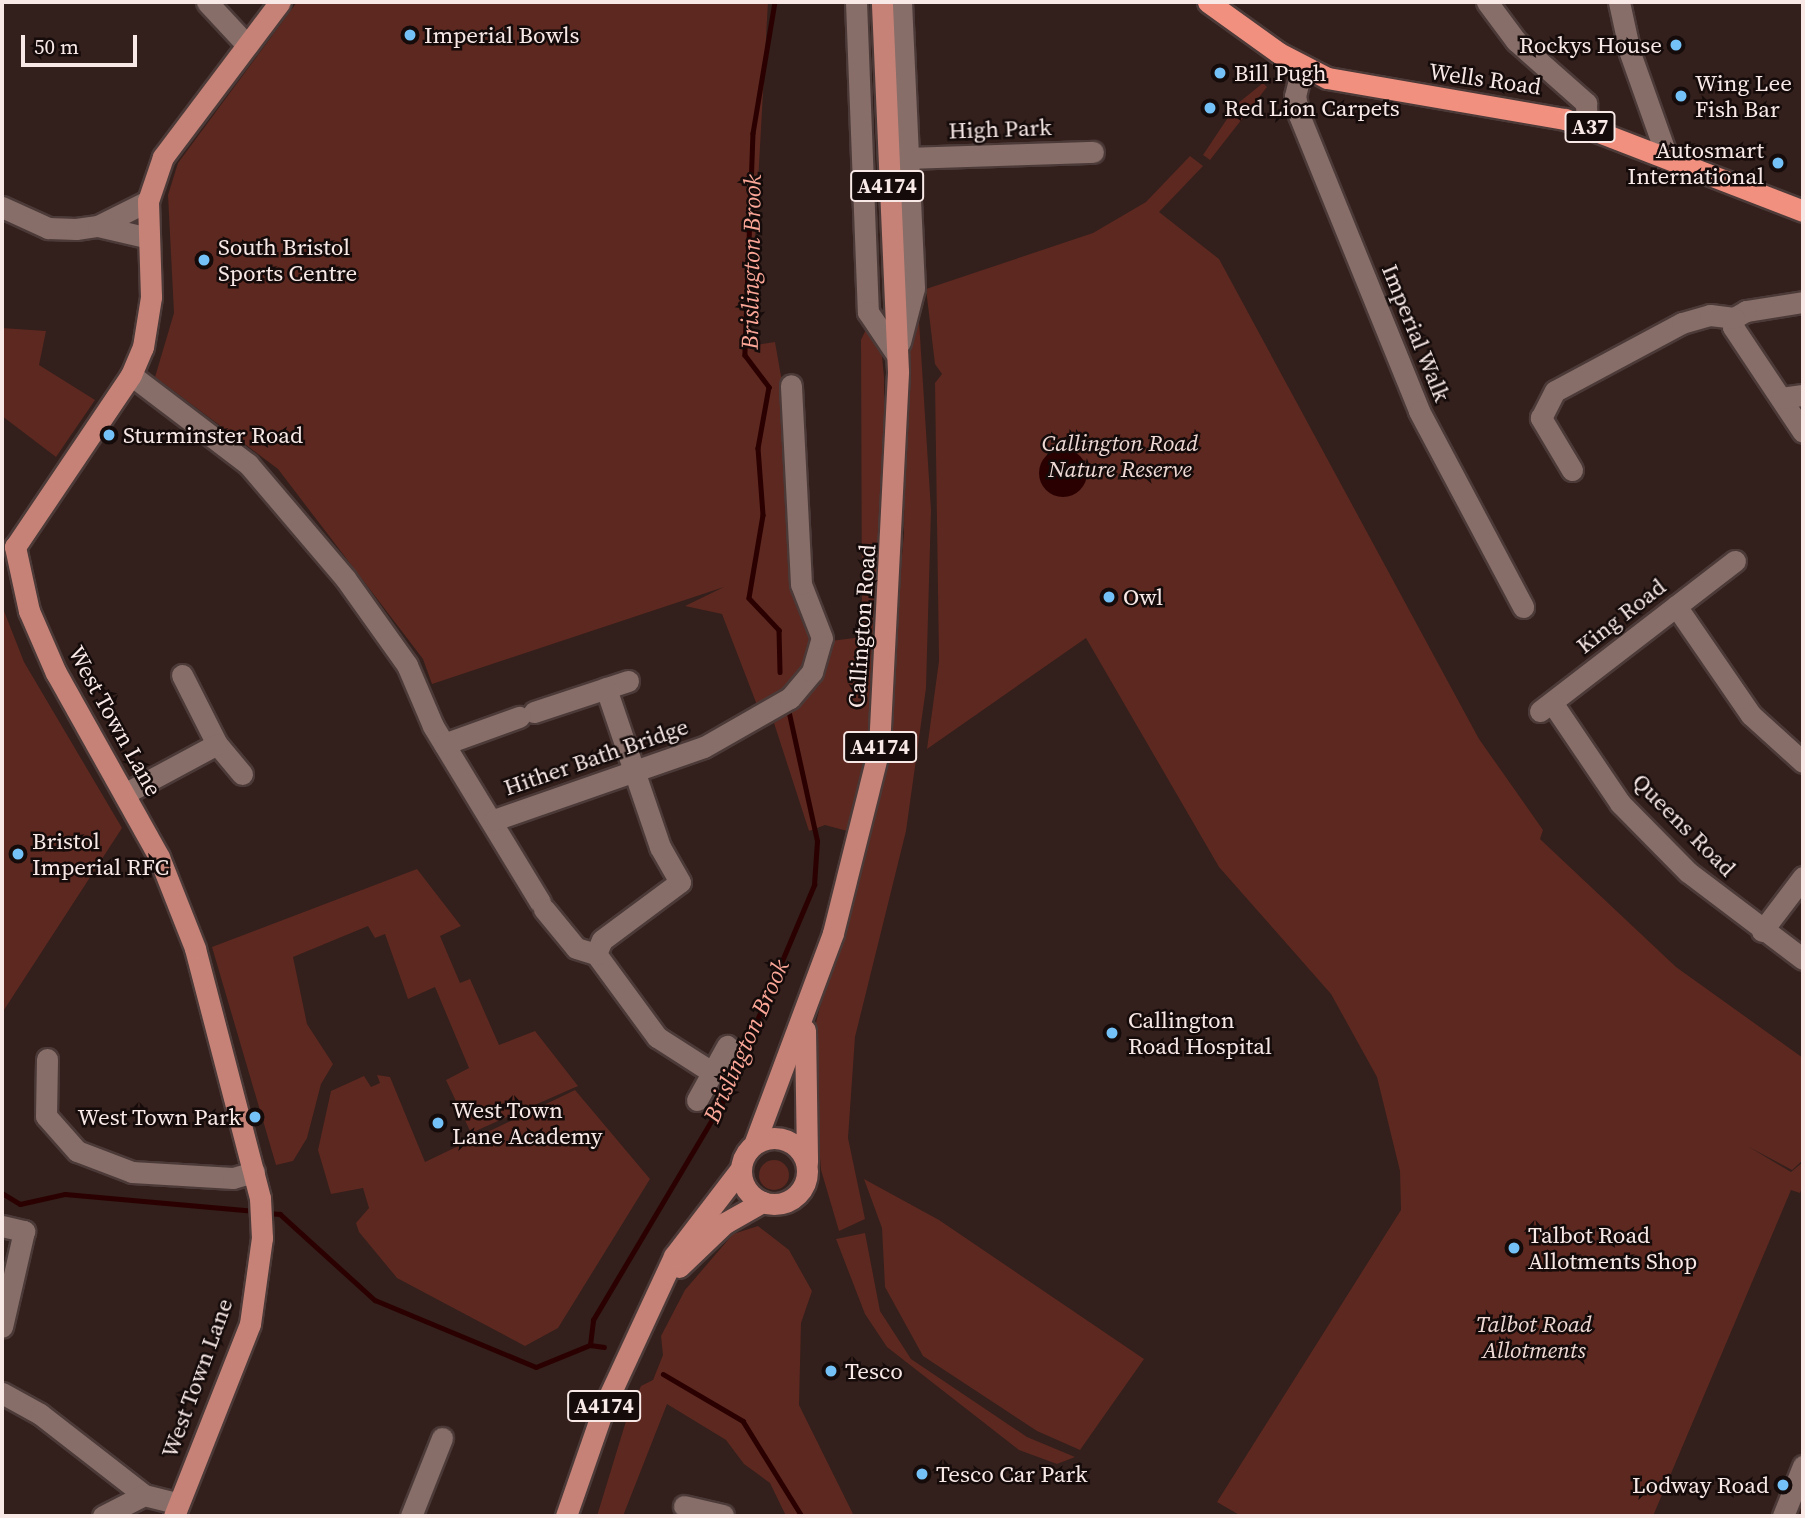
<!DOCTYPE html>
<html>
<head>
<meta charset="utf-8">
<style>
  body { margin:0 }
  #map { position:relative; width:1805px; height:1518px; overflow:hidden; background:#331f1b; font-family:"Source Serif 4",serif }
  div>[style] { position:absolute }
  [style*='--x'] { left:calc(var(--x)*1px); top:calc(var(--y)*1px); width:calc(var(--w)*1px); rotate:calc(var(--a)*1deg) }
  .green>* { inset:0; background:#5c2820 }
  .round { border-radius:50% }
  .water>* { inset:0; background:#2a0000 }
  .stream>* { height:4.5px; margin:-2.25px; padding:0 2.25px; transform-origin:2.25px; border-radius:2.25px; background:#2a0000 }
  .roads { filter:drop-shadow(2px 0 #4b3a38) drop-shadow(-2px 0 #4b3a38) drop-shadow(0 2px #4b3a38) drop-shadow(0 -2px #4b3a38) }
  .minor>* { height:21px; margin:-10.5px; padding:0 10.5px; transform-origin:10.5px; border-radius:10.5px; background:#876e69 }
  .major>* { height:21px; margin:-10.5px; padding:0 10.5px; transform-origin:10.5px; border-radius:10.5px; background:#c78277 }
  .major>.ring { margin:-10.5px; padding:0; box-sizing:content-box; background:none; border:21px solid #c78277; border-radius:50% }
  .highway>* { height:21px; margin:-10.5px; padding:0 10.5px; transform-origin:10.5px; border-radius:10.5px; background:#f29080 }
  .dots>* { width:19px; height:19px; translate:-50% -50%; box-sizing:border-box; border:4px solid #140b0a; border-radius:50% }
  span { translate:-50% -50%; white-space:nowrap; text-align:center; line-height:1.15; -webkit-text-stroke:5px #140b0a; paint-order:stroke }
  .shield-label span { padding:2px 5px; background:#140b0a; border:2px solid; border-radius:5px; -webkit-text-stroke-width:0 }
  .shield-label { font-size:21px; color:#f8e9e7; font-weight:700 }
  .poi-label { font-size:23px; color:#f8e9e7 }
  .left { translate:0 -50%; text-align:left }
  .right { translate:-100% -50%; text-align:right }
  .street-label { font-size:23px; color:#f8e9e7 }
  .park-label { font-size:23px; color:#efd9d5; font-style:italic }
  .water-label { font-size:24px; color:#fca798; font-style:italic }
  .frame { position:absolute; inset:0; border:4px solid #f8e9e7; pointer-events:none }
  .scale { position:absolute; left:21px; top:35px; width:116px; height:32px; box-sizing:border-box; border:4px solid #f8e9e7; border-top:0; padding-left:9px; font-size:21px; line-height:24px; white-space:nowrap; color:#f8e9e7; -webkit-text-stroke:5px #140b0a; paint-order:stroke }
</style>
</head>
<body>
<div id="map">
  <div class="green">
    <div style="clip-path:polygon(297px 2px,768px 2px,749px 346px,775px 342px,782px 382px,813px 648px,794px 684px,757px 705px,722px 614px,685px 606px,724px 587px,432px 684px,423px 659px,278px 469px,155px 377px,174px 313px,168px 195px,178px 163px)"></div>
    <div style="clip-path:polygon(1263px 83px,1267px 87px,1210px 160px,1203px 155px,1237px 104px)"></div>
    <div style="clip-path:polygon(1190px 156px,1203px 166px,1159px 212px,1219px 259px,1479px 739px,1543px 830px,1540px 839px,1676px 967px,1803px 1058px,1803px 1160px,1792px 1170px,1749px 1147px,1791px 1172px,1803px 1162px,1803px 1184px,1800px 1193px,1791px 1190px,1653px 1516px,1241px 1516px,1217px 1502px,1401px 1210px,1400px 1171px,1377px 1077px,1331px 994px,1219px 867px,1086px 638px,927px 749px,939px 661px,935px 383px,942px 374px,935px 364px,926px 289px,1093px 233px,1146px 202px)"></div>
    <div style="clip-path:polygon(918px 305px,931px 510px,926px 688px,906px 831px,855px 1037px,848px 1138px,865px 1219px,839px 1231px,821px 1170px,811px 1042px,884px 758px,904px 533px,905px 353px)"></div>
    <div style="clip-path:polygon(868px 325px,881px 345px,884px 377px,885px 549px,871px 752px,851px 832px,825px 825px,809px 831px,774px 723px,819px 684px,831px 641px,862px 637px,861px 340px)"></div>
    <div style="clip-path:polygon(2px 328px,46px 331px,39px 365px,95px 400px,56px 457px,2px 416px)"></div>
    <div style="clip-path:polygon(2px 606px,24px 662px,122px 828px,2px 1013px)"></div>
    <div style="clip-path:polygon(417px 869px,461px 926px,440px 936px,460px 983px,470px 979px,499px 1045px,535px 1031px,578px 1086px,471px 1133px,446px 1080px,469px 1068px,435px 987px,408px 999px,385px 934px,375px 938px,368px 926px,293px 957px,307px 1024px,333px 1064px,321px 1084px,307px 1138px,293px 1161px,276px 1165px,212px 947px)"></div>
    <div style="clip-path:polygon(377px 1075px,390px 1077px,425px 1162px,575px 1090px,650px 1179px,558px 1328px,525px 1346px,397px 1278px,359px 1232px,356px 1223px,369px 1208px,363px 1188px,331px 1194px,318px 1150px,331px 1091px,364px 1076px,371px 1087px,380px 1083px)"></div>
    <div class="round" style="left:759px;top:1160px;width:30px;height:30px"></div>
    <div style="clip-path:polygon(864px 1179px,939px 1220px,1144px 1359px,1080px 1450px,1037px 1431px,923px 1356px,885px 1287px,882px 1228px)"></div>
    <div style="clip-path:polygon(758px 1226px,789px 1250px,812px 1291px,801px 1323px,799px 1405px,854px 1516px,786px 1516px,770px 1483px,744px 1464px,726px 1440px,667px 1404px,623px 1516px,597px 1516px,626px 1421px,641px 1386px,653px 1380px,663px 1355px,661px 1336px,685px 1290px,733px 1234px)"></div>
    <div style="clip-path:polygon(865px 1233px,880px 1311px,911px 1359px,1027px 1437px,1075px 1457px,1057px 1464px,1019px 1450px,887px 1347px,865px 1314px,836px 1239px)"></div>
  </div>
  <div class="water">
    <div class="round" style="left:1039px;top:449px;width:48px;height:48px"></div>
  </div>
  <div class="stream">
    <div style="--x:775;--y:2;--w:133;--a:99.5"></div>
    <div style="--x:753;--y:133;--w:222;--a:92.1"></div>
    <div style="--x:745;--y:355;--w:40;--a:53"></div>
    <div style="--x:769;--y:387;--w:62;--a:100.2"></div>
    <div style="--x:758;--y:448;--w:67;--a:85.7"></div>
    <div style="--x:763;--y:515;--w:84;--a:99.6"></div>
    <div style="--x:749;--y:598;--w:44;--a:46.8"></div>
    <div style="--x:779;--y:630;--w:42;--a:88.6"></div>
    <div style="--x:2;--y:1193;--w:21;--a:31"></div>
    <div style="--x:20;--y:1204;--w:46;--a:-12.5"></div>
    <div style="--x:65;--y:1194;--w:191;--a:5.1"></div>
    <div style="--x:267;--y:1213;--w:13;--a:4"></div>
    <div style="--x:280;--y:1214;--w:128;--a:42.2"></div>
    <div style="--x:375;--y:1300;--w:174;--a:22.6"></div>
    <div style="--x:536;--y:1367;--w:58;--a:-22.2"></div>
    <div style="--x:590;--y:1345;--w:14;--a:8"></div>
    <div style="--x:590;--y:1345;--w:25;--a:-83"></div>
    <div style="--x:593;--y:1320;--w:252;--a:-59.3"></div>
    <div style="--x:722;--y:1103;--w:237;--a:-67.1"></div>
    <div style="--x:814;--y:885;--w:44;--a:-86.1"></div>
    <div style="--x:817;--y:841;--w:130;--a:-102.4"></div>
    <div style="--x:663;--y:1374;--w:93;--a:30.4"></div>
    <div style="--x:743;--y:1421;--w:112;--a:58.2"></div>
  </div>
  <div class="roads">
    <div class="minor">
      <div style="--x:207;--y:2;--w:59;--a:47.1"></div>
      <div style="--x:856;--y:2;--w:310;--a:87.8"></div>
      <div style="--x:868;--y:312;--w:52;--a:56"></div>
      <div style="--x:1487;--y:2;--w:49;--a:53.4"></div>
      <div style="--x:1516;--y:41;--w:94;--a:41.5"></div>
      <div style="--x:1586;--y:103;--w:23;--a:88"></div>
      <div style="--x:1619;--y:2;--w:52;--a:77.8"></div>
      <div style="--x:1630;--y:53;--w:110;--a:70.4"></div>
      <div style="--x:1302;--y:68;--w:29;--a:104"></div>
      <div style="--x:1295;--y:96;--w:19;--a:78"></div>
      <div style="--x:1299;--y:115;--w:319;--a:67.9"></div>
      <div style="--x:1419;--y:411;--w:222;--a:62"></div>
      <div style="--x:909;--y:158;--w:184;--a:-1.9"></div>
      <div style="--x:2;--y:207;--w:51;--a:24.5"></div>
      <div style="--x:48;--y:228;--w:28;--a:2"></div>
      <div style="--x:76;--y:229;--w:22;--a:-8"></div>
      <div style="--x:98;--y:226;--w:56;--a:-26.6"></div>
      <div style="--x:98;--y:226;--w:52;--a:13.2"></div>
      <div style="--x:1803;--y:302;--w:58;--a:171"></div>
      <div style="--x:1746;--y:311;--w:14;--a:150"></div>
      <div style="--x:1734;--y:318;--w:9;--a:96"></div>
      <div style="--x:1733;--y:327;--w:126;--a:56.3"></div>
      <div style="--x:900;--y:342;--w:56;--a:-75.5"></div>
      <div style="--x:914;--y:288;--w:286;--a:-92.6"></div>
      <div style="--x:131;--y:375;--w:147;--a:37.3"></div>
      <div style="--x:248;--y:464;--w:150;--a:49.6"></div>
      <div style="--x:345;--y:578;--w:107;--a:54.5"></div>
      <div style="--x:407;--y:665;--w:66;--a:66.9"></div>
      <div style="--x:433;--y:726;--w:206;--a:58.7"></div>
      <div style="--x:1781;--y:398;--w:22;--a:-8"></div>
      <div style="--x:1572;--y:470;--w:61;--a:-120.8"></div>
      <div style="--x:1541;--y:418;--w:30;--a:-63"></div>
      <div style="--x:1555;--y:391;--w:144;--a:-28.2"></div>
      <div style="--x:1682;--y:323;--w:29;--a:-16"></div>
      <div style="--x:1710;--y:315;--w:24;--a:7"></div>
      <div style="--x:1676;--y:606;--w:132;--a:55.5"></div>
      <div style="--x:1751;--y:715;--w:70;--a:42.1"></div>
      <div style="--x:182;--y:675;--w:77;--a:63.1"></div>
      <div style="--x:217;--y:744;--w:39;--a:50"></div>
      <div style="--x:1553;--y:704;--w:120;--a:55.9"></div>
      <div style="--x:1620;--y:803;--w:97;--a:45.4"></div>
      <div style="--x:1688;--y:872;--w:144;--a:37.1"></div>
      <div style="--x:1540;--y:711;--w:246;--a:-37.6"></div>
      <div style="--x:534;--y:712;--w:99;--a:-18.3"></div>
      <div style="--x:444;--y:744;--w:80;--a:-19.8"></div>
      <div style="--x:126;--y:793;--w:103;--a:-28.3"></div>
      <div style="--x:494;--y:820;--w:222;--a:-19.2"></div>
      <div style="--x:704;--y:747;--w:99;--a:-29.7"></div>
      <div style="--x:790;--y:698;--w:34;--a:-50"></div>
      <div style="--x:812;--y:672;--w:35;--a:-74"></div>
      <div style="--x:822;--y:638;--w:58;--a:-111.3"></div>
      <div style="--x:801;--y:584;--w:199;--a:-92.9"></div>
      <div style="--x:544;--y:909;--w:50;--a:50.6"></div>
      <div style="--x:576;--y:948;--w:21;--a:17"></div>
      <div style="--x:596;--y:954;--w:103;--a:53.7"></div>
      <div style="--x:657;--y:1037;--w:67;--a:32.7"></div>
      <div style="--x:1762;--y:931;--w:68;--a:-52.8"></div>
      <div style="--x:596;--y:954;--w:15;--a:-67"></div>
      <div style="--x:602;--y:940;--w:97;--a:-36.6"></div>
      <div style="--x:680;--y:882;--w:40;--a:-119.7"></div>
      <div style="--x:660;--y:847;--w:168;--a:-108.8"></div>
      <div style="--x:47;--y:1059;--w:57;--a:91"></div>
      <div style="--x:46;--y:1116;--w:47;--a:48.5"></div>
      <div style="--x:77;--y:1151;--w:59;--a:20.9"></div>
      <div style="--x:132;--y:1172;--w:101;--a:3.4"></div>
      <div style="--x:233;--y:1178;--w:22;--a:-16"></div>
      <div style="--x:697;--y:1100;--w:62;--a:-60.9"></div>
      <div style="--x:2;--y:1226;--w:23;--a:13"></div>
      <div style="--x:24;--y:1231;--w:98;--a:102.9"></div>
      <div style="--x:2;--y:1393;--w:43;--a:28.9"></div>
      <div style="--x:40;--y:1414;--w:132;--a:37.9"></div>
      <div style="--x:144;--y:1495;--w:34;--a:14"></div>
      <div style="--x:684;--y:1506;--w:40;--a:13"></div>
      <div style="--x:103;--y:1516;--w:46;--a:-27.1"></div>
      <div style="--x:411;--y:1516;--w:84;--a:-68.3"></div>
      <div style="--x:1783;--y:1516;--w:54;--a:-68.2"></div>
    </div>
    <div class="major">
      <div style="--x:805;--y:1030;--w:132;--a:89.1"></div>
      <div class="ring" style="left:741px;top:1138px;width:45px;height:45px"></div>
      <div style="--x:755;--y:1142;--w:223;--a:-69.5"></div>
      <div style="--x:833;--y:933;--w:191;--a:-76"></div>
      <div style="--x:879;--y:748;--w:377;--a:-87.1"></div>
      <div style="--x:898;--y:371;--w:369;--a:-92.5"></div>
      <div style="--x:679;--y:1267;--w:64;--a:-43.7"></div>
      <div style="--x:725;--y:1223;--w:43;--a:-29.6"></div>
      <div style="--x:174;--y:1516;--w:206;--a:-68.4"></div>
      <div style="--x:250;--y:1324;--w:87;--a:-82.1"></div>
      <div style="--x:262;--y:1238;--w:40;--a:-92.9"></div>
      <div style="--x:260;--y:1198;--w:258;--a:-104.6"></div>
      <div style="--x:195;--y:948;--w:98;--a:-111.6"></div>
      <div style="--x:159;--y:857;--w:211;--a:-119.2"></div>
      <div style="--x:56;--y:673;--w:68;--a:-113.5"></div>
      <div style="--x:29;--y:611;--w:66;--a:-102.3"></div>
      <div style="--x:15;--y:547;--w:207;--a:-56"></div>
      <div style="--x:131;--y:375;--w:30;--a:-67"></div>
      <div style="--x:143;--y:347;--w:51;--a:-80.9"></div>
      <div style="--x:151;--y:297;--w:96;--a:-91.8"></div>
      <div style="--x:148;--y:201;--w:46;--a:-71.2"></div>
      <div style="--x:163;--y:157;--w:194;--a:-53"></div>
      <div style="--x:566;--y:1516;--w:115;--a:-70.8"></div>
      <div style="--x:604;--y:1407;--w:166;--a:-65.1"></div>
      <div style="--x:674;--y:1256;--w:108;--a:-52.5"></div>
    </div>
    <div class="highway">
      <div style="--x:1208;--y:2;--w:87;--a:35.7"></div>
      <div style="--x:1279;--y:53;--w:54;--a:27.5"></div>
      <div style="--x:1327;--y:78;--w:242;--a:9.8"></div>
      <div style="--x:1565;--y:119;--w:255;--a:21.1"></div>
    </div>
  </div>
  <div class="dots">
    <div style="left:410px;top:35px;background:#73c1f6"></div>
    <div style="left:1676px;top:45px;background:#73c1f6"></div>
    <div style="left:1220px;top:73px;background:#73c1f6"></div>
    <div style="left:1681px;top:96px;background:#73c1f6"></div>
    <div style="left:1210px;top:108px;background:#73c1f6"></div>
    <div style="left:1778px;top:163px;background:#73c1f6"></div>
    <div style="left:204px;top:260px;background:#73c1f6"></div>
    <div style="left:109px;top:435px;background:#73c1f6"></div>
    <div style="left:1109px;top:597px;background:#73c1f6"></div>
    <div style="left:18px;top:854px;background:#73c1f6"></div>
    <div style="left:1112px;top:1033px;background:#73c1f6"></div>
    <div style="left:255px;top:1117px;background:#73c1f6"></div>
    <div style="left:438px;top:1123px;background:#73c1f6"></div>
    <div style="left:1514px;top:1248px;background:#73c1f6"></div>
    <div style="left:831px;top:1371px;background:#73c1f6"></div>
    <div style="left:922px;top:1474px;background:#73c1f6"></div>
    <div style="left:1783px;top:1485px;background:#73c1f6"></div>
  </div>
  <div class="shield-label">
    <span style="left:1590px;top:127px">A37</span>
    <span style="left:887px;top:186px">A4174</span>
    <span style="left:880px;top:747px">A4174</span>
    <span style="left:604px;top:1406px">A4174</span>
  </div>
  <div class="poi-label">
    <span class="left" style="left:424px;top:35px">Imperial Bowls</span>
    <span class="right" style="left:1662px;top:45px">Rockys House</span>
    <span class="left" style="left:1234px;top:73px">Bill Pugh</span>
    <span class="left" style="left:1695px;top:96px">Wing Lee<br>Fish Bar</span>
    <span class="left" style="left:1224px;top:108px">Red Lion Carpets</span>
    <span class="right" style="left:1764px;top:163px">Autosmart<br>International</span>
    <span class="left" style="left:218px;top:260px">South Bristol<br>Sports Centre</span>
    <span class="left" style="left:123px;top:435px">Sturminster Road</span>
    <span class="left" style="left:1123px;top:597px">Owl</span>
    <span class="left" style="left:32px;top:854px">Bristol<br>Imperial RFC</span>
    <span class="left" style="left:1128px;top:1033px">Callington<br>Road Hospital</span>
    <span class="left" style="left:452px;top:1123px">West Town<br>Lane Academy</span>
    <span class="right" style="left:241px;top:1117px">West Town Park</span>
    <span class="left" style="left:1528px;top:1248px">Talbot Road<br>Allotments Shop</span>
    <span class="left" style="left:845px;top:1371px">Tesco</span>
    <span class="left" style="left:936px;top:1474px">Tesco Car Park</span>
    <span class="right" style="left:1769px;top:1485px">Lodway Road</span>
  </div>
  <div class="street-label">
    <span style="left:1485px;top:79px;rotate:8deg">Wells Road</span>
    <span style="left:1000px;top:129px;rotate:-2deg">High Park</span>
    <span style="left:1416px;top:333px;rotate:68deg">Imperial Walk</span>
    <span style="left:1621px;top:616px;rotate:-38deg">King Road</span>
    <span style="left:862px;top:626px;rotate:-86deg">Callington Road</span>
    <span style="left:115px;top:721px;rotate:61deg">West Town Lane</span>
    <span style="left:596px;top:757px;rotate:-19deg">Hither Bath Bridge</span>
    <span style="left:1684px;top:825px;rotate:45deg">Queens Road</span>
    <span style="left:197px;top:1378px;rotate:-70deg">West Town Lane</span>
  </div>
  <div class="park-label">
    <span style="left:1120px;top:456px">Callington Road<br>Nature Reserve</span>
    <span style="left:1534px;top:1337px">Talbot Road<br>Allotments</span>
  </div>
  <div class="water-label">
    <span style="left:751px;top:262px;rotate:-89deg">Brislington Brook</span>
    <span style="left:746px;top:1041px;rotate:-66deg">Brislington Brook</span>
  </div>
  <div class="frame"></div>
  <div class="scale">50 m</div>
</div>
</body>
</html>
